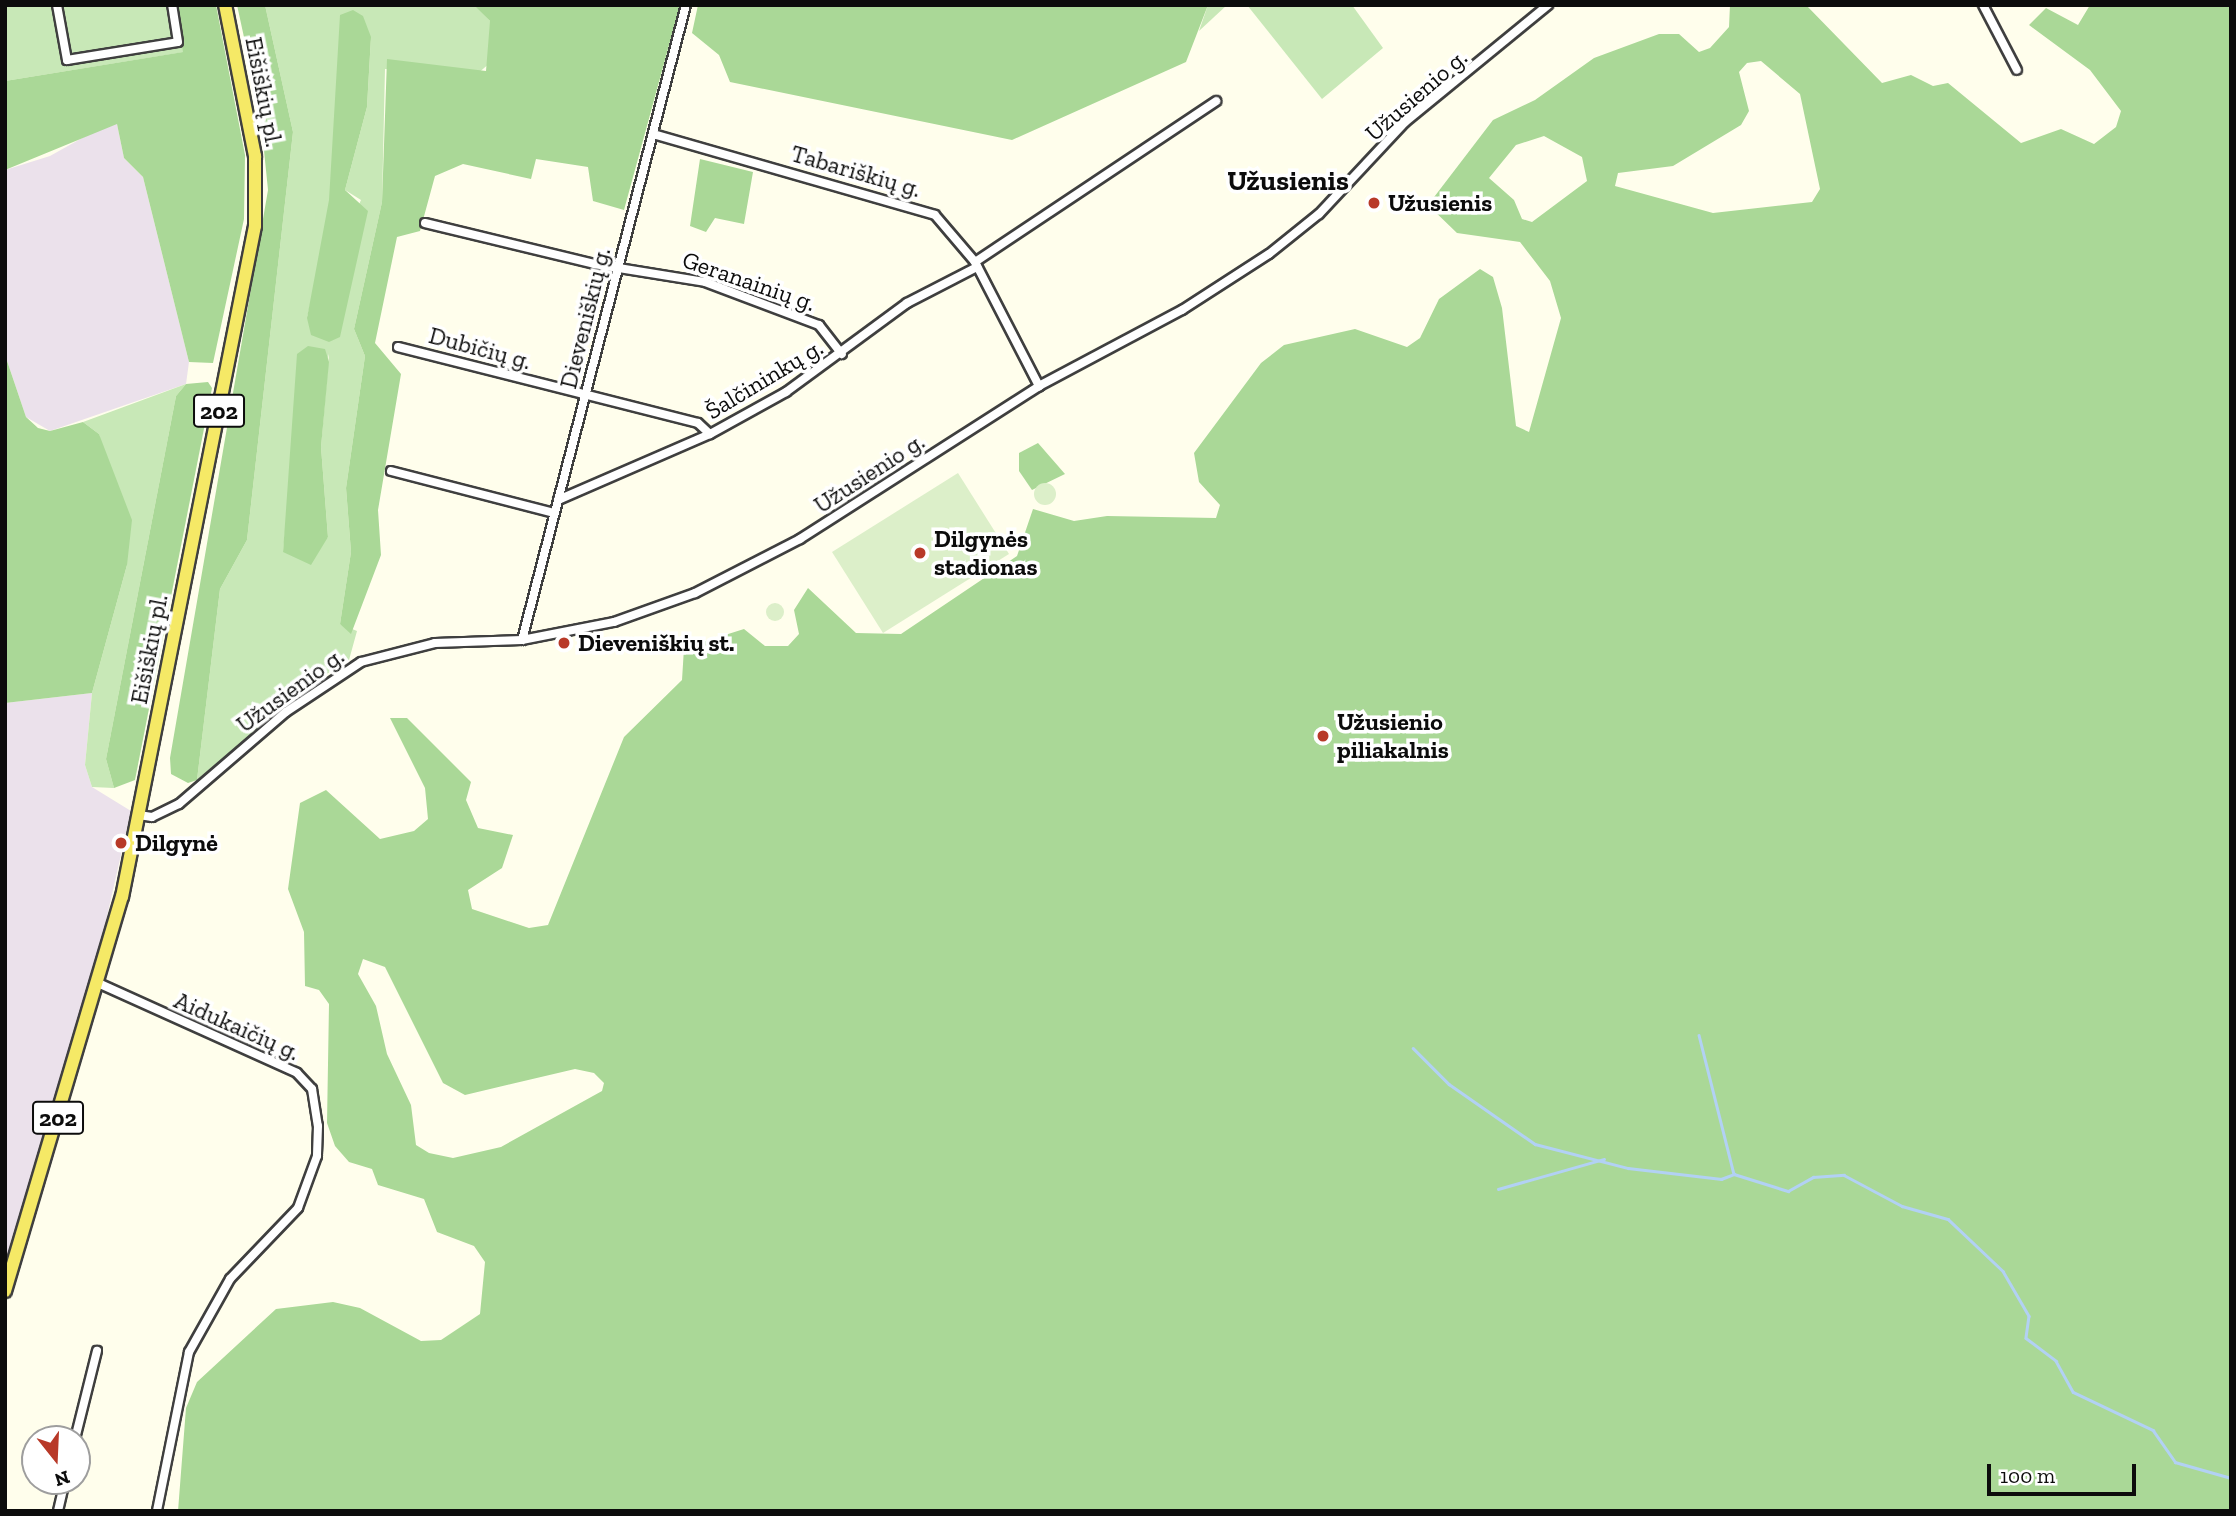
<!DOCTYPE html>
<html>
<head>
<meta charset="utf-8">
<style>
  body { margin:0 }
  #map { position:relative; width:2236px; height:1516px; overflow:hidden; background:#fffeec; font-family:"Zilla Slab",serif }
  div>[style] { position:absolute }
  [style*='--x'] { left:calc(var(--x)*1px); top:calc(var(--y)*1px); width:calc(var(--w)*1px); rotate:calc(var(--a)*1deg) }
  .industrial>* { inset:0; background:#ebe1eb }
  .green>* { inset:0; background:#c8e8b7 }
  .forest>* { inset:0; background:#aad897 }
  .pitch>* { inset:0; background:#dcefc9 }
  .round { border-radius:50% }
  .stream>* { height:2.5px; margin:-1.25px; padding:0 1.25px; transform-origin:1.25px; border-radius:1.25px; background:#b2d1f4 }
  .roads { filter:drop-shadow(2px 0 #3f3f3f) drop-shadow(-2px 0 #3f3f3f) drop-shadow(0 2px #3f3f3f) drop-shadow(0 -2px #3f3f3f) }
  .minor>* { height:8px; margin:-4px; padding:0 4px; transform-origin:4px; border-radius:4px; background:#fff }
  .primary>* { height:12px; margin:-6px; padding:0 6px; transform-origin:6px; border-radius:6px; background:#f5e966 }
  .dots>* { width:19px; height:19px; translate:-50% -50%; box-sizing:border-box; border:4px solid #fff; border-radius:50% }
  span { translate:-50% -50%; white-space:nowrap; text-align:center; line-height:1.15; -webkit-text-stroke:7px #fff; paint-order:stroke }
  .shield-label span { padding:2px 5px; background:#fff; border:2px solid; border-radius:5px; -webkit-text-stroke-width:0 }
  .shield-label { font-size:23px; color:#0c0c0c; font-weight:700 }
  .street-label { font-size:24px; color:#0c0c0c }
  .poi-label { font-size:24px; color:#0c0c0c; font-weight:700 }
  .left { translate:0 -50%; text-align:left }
  .quarter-label { font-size:28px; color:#0c0c0c; font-weight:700 }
  .frame { position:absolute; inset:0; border:7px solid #0c0c0c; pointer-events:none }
  .north { position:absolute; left:21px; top:1425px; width:70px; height:70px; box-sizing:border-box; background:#fff; border:2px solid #9e9e9e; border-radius:50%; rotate:162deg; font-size:19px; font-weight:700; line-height:28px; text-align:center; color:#0c0c0c }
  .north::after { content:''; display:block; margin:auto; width:24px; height:32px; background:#b83928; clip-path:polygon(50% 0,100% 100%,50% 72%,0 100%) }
  .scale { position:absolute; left:1987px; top:1464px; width:149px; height:32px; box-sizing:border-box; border:4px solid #0c0c0c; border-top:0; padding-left:9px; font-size:21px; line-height:24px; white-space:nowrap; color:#0c0c0c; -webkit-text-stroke:5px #fff; paint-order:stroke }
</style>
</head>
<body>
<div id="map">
  <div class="industrial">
    <div style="clip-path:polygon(109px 123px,117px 124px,124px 158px,143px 177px,189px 362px,186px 384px,50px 431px,26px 417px,5px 355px,5px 170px,50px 156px)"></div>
    <div style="clip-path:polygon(92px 693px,85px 765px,92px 787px,131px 811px,102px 938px,5px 1265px,5px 703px)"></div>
  </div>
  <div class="green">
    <div style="clip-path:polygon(5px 5px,176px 5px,184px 52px,5px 81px)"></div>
    <div style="clip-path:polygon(evenodd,265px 5px,476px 6px,490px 21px,490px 63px,477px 74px,385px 69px,382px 202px,354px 329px,365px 356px,346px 488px,351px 552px,340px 624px,357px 631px,349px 660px,306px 687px,197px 780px,220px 589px,247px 540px,293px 132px,265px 5px,371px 37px,367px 107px,345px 190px,361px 200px,307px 318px,371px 37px,265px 5px,329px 354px,321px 447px,328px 537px,317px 549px,283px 552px,291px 472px,329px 354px)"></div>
    <div style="clip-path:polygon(1208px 5px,1227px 5px,1199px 31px)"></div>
    <div style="clip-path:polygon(1247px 5px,1352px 5px,1383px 48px,1322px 99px)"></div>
    <div style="clip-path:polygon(186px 384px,176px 396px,106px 759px,114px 788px,92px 787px,85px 765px,92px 693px,127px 565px,99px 434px,83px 422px)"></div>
  </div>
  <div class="forest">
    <div style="clip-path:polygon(176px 5px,216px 5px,245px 155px,244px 219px,213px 363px,189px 362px,143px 177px,124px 158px,117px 124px,5px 170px,5px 81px,183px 52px)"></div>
    <div style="clip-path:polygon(237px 5px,265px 5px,293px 132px,247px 540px,220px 589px,197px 780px,188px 783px,171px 774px,170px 758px,268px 190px,260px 111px)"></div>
    <div style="clip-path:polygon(474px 5px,680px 5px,624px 210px,593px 201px,588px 167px,536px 159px,531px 179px,463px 164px,435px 176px,420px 231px,397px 237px,375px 343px,401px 374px,378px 510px,381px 555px,351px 634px,340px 624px,351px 552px,346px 488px,365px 356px,354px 329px,382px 202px,387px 59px,486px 71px,490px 21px)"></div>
    <div style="clip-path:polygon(698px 5px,1208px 5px,1186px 62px,1012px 140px,730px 82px,719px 55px,692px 33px)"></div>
    <div style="clip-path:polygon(evenodd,1730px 5px,1806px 5px,1882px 83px,1911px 75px,1933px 86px,1948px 83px,2021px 143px,2061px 129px,2094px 144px,2116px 127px,2121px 111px,2090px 70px,2029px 25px,2046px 8px,2078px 25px,2090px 5px,2231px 5px,2231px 1511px,178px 1511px,186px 1408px,197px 1382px,276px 1309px,333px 1302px,360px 1308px,421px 1341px,441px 1340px,480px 1314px,485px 1262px,474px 1246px,437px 1232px,424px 1199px,378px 1185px,372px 1169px,349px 1162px,335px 1146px,327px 1123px,329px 1004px,319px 990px,305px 986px,304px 932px,288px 889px,300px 803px,326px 790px,380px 839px,414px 831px,428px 819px,425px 788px,390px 718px,407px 718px,471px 782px,466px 800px,478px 828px,513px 835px,502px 868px,468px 890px,472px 909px,529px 928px,548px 925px,624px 737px,682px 680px,684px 648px,744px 629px,765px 646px,788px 646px,799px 634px,794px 610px,808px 588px,856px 633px,901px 634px,1017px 556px,1033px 509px,1074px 521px,1107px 516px,1216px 518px,1220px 505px,1199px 482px,1194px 453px,1261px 363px,1284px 345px,1355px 329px,1407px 347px,1420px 338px,1439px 299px,1480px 269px,1493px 277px,1502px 308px,1516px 426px,1529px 432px,1561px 318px,1550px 281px,1520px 242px,1457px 233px,1428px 205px,1493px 120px,1535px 100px,1594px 58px,1659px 34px,1679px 34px,1699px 52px,1710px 48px,1729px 27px,1730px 5px,1761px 61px,1800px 94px,1820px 189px,1812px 202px,1713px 213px,1615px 186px,1618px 173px,1673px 166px,1741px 125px,1749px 111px,1739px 72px,1747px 63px,1761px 61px,1730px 5px,1544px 136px,1582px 157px,1587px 181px,1532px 222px,1522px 219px,1514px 200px,1489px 178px,1516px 145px,1544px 136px,1730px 5px,363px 959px,385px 967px,443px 1083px,465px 1095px,575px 1069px,594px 1073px,604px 1083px,602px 1091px,501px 1147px,453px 1158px,429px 1153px,416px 1145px,411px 1105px,387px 1054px,376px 1006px,358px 974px,363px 959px)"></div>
    <div style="clip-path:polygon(353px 10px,363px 16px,371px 37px,367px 107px,345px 190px,368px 211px,340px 337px,329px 342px,311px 335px,307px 318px,329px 200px,340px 15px)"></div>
    <div style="clip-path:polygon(700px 159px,753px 172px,744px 224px,715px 218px,706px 232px,690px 226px)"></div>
    <div style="clip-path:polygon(308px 346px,325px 349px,329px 362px,321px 447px,328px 537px,311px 565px,283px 552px,297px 354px)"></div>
    <div style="clip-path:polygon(5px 355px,26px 417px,38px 428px,50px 431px,83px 422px,99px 434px,132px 520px,127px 565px,92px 693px,5px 703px)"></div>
    <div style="clip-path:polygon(208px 382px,212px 388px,135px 780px,114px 788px,106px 759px,176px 396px,186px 384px)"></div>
    <div style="clip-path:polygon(1038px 443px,1065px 474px,1032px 490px,1019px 471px,1019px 453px)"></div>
  </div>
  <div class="pitch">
    <div style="clip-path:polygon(958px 473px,1009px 554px,883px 633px,832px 552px)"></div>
    <div class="round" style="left:1034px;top:483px;width:22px;height:22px"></div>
    <div class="round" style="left:766px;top:603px;width:18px;height:18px"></div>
  </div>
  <div class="stream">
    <div style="--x:1699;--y:1035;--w:143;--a:75.9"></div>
    <div style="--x:1413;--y:1048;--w:51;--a:45"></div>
    <div style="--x:1449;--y:1084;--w:105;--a:34.9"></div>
    <div style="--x:1535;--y:1144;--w:96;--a:14.5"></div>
    <div style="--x:1628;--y:1168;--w:94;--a:6.7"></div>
    <div style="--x:1721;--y:1179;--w:14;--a:-21"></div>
    <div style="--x:1734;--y:1174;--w:57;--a:17.5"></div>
    <div style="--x:1788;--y:1191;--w:29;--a:-29"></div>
    <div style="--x:1813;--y:1177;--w:31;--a:-4"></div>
    <div style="--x:1844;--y:1175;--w:66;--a:28.1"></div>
    <div style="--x:1902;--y:1206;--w:48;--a:15.8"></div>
    <div style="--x:1948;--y:1219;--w:76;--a:43.4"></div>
    <div style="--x:2003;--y:1271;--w:52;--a:60"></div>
    <div style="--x:2029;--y:1316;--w:22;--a:98"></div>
    <div style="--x:2026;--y:1338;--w:38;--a:37"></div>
    <div style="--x:2056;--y:1361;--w:35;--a:61"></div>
    <div style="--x:2073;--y:1392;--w:89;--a:25.4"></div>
    <div style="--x:2153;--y:1430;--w:39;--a:55"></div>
    <div style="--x:2175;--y:1462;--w:58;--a:15.9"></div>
    <div style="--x:1498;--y:1189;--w:110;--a:-15.8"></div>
  </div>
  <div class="roads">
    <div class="minor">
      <div style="--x:57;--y:5;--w:56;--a:79.7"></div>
      <div style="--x:67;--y:60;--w:112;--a:-9.2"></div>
      <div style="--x:178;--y:42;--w:37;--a:-99"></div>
      <div style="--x:1983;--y:5;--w:73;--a:62.4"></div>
      <div style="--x:653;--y:134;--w:293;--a:16"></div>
      <div style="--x:935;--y:215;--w:62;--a:49.6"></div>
      <div style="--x:975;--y:262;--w:140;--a:62.7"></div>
      <div style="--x:425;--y:223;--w:174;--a:13.6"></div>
      <div style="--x:594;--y:264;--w:112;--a:9.2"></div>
      <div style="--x:705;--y:282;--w:122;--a:20.7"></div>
      <div style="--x:819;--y:325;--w:37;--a:52"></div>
      <div style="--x:975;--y:262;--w:290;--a:-33.7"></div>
      <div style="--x:398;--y:347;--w:309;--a:14.2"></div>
      <div style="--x:698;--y:423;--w:16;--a:43"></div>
      <div style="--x:391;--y:471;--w:169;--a:14.4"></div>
      <div style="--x:558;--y:500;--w:166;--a:-23.5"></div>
      <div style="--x:710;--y:434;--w:87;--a:-28.9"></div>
      <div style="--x:786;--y:392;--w:150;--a:-36.3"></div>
      <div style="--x:907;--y:303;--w:79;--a:-27.2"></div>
      <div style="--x:522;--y:640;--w:656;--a:-75.52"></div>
      <div style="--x:139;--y:815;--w:13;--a:9"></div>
      <div style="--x:152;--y:817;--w:30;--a:-26"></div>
      <div style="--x:179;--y:804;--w:141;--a:-40.7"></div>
      <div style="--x:286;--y:712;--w:90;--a:-33.7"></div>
      <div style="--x:361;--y:662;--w:76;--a:-14.4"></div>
      <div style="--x:435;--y:643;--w:87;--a:-2"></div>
      <div style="--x:522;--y:640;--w:94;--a:-11.1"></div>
      <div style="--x:614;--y:622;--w:86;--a:-19.7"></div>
      <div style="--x:695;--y:593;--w:118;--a:-27.2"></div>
      <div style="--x:800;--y:539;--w:284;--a:-32.6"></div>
      <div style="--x:1039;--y:386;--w:162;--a:-28"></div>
      <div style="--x:1182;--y:310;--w:103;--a:-32.8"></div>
      <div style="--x:1269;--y:254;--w:64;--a:-38.7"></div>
      <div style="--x:1319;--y:214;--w:126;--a:-46.9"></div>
      <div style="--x:1405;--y:122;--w:185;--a:-39.3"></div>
      <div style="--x:98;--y:983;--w:218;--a:24.3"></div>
      <div style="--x:297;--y:1073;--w:22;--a:47"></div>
      <div style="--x:312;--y:1089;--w:37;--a:81"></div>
      <div style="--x:318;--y:1126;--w:30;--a:92"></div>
      <div style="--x:317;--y:1156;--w:55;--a:110.1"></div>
      <div style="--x:298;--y:1208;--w:98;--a:133.8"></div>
      <div style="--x:230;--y:1279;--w:84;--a:119.3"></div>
      <div style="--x:189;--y:1352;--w:162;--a:101.4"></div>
      <div style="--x:75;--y:1439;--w:91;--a:-76"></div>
      <div style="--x:58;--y:1511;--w:31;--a:-77"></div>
    </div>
    <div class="primary">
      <div style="--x:5;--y:1291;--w:411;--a:-73.5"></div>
      <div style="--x:122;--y:897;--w:684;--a:-78.79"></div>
      <div style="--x:255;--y:226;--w:70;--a:-90"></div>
      <div style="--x:255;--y:156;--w:154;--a:-101.2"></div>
    </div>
  </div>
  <div class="dots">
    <div style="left:1374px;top:203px;background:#b83928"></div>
    <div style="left:920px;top:553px;background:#b83928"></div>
    <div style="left:564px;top:643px;background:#b83928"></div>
    <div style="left:1323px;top:736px;background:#b83928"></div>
    <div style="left:121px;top:843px;background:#b83928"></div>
  </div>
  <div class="shield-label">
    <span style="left:219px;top:411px">202</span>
    <span style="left:58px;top:1118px">202</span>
  </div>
  <div class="street-label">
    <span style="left:264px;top:92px;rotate:79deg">Eišiškių pl.</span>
    <span style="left:1416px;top:95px;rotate:-41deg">Užusienio g.</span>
    <span style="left:856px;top:171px;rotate:16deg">Tabariškių g.</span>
    <span style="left:749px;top:281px;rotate:19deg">Geranainių g.</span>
    <span style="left:585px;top:318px;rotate:-76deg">Dieveniškių g.</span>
    <span style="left:480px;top:348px;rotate:15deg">Dubičių g.</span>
    <span style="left:764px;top:379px;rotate:-31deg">Šalčininkų g.</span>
    <span style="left:869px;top:473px;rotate:-33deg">Užusienio g.</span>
    <span style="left:149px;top:649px;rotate:-79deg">Eišiškių pl.</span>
    <span style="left:290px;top:690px;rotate:-36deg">Užusienio g.</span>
    <span style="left:237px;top:1026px;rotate:24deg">Aidukaičių g.</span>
  </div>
  <div class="poi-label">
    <span class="left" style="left:1388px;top:203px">Užusienis</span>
    <span class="left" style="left:934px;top:553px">Dilgynės<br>stadionas</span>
    <span class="left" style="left:578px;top:643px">Dieveniškių st.</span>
    <span class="left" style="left:1337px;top:736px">Užusienio<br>piliakalnis</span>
    <span class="left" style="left:135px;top:843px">Dilgynė</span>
  </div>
  <div class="quarter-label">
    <span style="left:1288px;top:181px">Užusienis</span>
  </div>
  <div class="frame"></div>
  <div class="north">N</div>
  <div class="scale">100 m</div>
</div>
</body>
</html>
